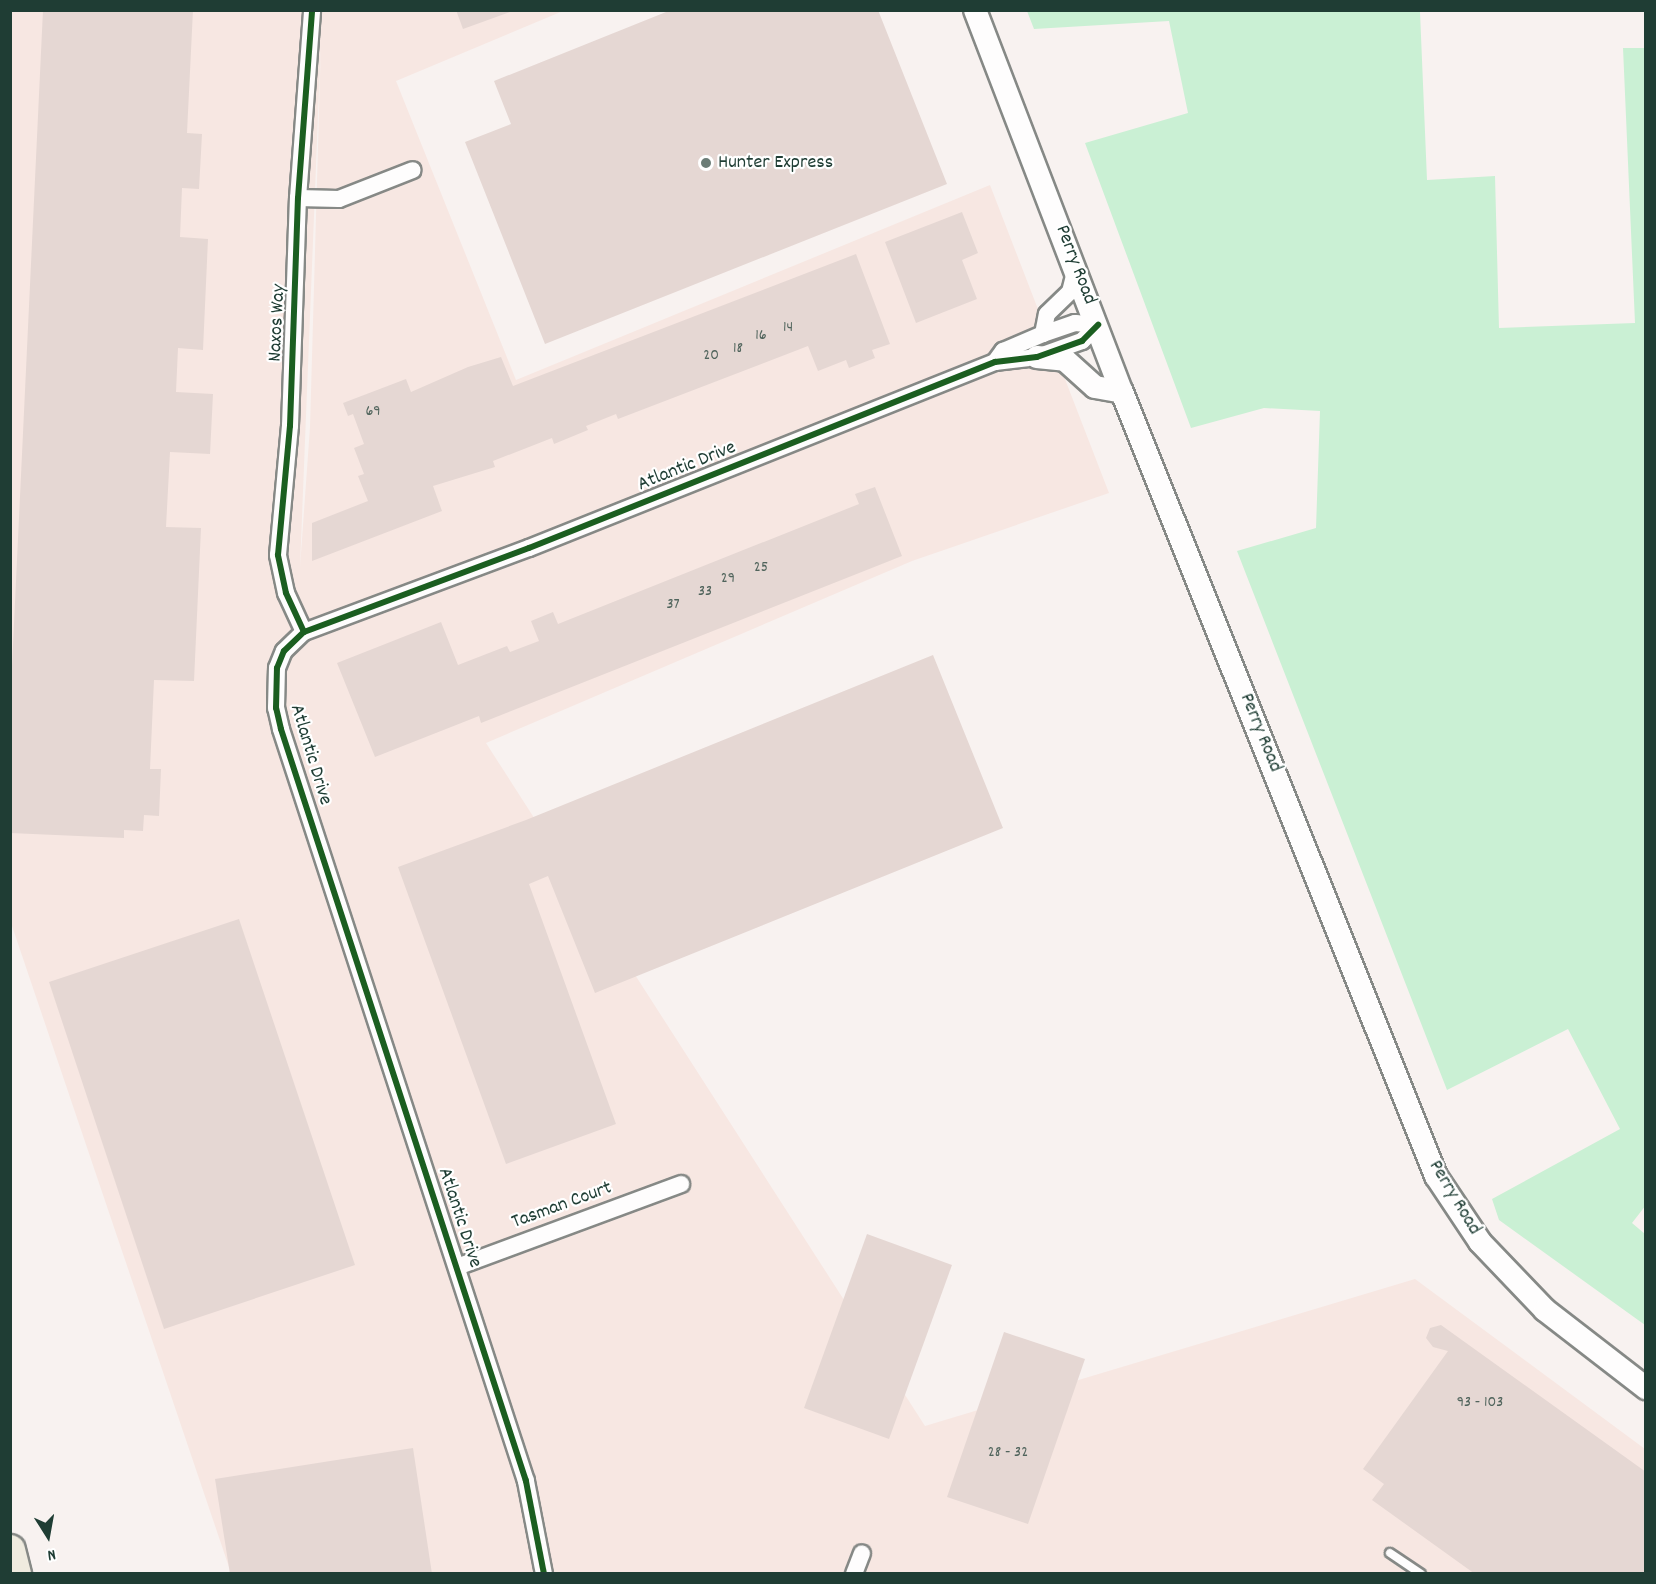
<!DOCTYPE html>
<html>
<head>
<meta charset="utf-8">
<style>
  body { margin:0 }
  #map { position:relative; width:1656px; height:1584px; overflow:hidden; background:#f8f2f0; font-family:Dekko,sans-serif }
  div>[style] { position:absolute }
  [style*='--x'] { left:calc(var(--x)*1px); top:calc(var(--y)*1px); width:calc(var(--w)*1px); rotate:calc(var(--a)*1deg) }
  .built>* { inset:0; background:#f7e7e2 }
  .green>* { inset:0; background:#caf0d4 }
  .building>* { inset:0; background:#e5d7d3 }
  .roads { filter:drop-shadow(2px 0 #868986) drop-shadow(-2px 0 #868986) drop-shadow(0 2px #868986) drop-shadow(0 -2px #868986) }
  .lane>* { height:8px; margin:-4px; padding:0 4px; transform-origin:4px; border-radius:4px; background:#fefdfd }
  .street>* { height:16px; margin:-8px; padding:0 8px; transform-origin:8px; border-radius:8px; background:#fefdfd }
  .secondary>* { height:22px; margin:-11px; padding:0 11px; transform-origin:11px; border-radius:11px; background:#fefdfd }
  .highway>* { height:30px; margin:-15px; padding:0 15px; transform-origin:15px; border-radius:15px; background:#efebdf }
  .cycleway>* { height:6px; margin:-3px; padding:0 3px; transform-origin:3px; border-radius:3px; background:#1b5e20 }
  .dots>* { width:16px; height:16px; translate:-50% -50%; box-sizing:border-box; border:3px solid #fff; border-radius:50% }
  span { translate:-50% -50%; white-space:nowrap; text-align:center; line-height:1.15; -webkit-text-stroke:4.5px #fff; paint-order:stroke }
  .number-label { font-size:16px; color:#50645c }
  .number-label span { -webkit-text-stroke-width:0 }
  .poi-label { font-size:20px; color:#1f3d34 }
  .left { translate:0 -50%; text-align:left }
  .street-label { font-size:20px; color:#1f3d34 }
  .frame { position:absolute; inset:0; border:12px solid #1f3d34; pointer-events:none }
  .north { position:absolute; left:18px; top:1506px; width:60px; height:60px; -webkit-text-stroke:4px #fff; paint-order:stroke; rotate:169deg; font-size:16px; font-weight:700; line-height:24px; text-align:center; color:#1f3d34 }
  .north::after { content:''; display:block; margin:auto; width:21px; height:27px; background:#1f3d34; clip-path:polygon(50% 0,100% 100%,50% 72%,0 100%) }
</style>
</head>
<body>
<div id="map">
  <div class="built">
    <div style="clip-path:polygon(evenodd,10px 11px,563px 11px,396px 81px,516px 380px,990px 185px,1109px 493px,912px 561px,486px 743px,925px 1426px,1415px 1279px,1645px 1449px,1645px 1573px,231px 1573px,11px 923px,10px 11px,321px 41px,310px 427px,300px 567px,321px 41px)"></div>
  </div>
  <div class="green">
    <div style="clip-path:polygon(1027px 11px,1450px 11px,1420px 12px,1427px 180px,1495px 176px,1499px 328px,1635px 323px,1623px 48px,1645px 48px,1646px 1205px,1632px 1223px,1645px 1234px,1645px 1325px,1499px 1220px,1492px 1199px,1620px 1129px,1568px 1029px,1447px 1090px,1237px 551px,1316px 528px,1320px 411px,1264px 408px,1191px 428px,1085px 143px,1188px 113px,1169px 21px,1034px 29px)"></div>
  </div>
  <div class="building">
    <div style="clip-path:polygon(43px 10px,193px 10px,187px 133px,202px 134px,199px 189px,182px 188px,180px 237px,208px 239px,203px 350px,178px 348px,176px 392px,213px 394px,210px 454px,170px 452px,166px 527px,201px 528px,194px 681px,154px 680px,150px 769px,161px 769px,159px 816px,144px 815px,143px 831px,124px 830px,124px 838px,10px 833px,10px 708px)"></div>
    <div style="clip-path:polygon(456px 10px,509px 10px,510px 12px,463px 29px)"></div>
    <div style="clip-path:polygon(671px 10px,878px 10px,947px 184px,545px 344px,465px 142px,511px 124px,494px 81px)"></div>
    <div style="clip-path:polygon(962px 212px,978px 253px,962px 260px,977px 299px,916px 323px,885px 242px)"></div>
    <div style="clip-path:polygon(856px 254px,890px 344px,872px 350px,875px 358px,849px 368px,846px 360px,818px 371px,808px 346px,618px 419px,616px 414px,586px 426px,588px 430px,554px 444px,552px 438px,493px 461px,495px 467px,433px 486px,442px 511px,312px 561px,312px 523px,368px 501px,358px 476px,364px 474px,354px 448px,364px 444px,353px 414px,348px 416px,343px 403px,406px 379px,411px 392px,468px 367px,501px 357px,513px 386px)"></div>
    <div style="clip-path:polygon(875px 487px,902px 556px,481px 723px,479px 716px,375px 757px,337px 663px,441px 622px,458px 665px,507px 646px,510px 652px,539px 641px,531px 621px,553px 612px,558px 624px,859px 504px,855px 494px)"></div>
    <div style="clip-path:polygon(933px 655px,1003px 828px,595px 993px,548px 876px,529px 884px,616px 1124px,506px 1164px,398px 867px,526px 820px)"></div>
    <div style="clip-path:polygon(239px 919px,355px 1265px,164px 1329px,49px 982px)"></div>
    <div style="clip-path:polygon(867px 1234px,952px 1265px,889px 1439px,804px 1408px)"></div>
    <div style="clip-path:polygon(1441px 1325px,1646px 1472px,1646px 1574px,1475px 1574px,1372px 1500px,1384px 1484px,1363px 1469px,1448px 1351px,1433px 1347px,1426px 1338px,1430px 1328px)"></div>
    <div style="clip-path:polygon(1004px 1332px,1085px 1359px,1028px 1524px,947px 1497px)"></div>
    <div style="clip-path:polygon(413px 1448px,432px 1574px,230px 1574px,215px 1479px)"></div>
  </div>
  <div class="roads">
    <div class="lane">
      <div style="--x:1390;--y:1553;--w:37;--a:34"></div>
    </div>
    <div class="street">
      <div style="--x:298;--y:198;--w:41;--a:1.4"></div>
      <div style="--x:339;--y:199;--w:79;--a:-21.4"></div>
      <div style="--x:1043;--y:334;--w:20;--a:-79"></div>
      <div style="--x:1047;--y:314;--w:32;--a:-44"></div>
      <div style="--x:1070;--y:292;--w:25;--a:-76"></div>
      <div style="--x:995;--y:362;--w:14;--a:-54"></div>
      <div style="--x:1003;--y:351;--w:43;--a:-23"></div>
      <div style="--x:1043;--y:334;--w:34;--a:-19"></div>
      <div style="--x:1075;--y:323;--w:23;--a:5"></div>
      <div style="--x:304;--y:632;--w:43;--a:-114.8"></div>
      <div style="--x:286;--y:593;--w:39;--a:-102"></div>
      <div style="--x:278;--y:555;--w:130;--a:-84.7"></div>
      <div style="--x:290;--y:426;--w:228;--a:-88"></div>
      <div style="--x:298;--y:198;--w:189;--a:-85.7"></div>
      <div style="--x:457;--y:1267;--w:239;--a:-20.3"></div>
      <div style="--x:544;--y:1574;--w:95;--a:-101"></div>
      <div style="--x:526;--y:1481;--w:791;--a:-108.05"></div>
      <div style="--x:281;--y:729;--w:22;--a:-103"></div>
      <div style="--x:276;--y:708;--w:40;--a:-88.6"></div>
      <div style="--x:277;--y:668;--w:18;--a:-68"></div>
      <div style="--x:284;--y:651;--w:28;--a:-44"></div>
      <div style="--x:304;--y:632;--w:240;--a:-20.5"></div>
      <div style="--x:529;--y:548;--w:502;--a:-21.76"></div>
      <div style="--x:995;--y:362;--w:42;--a:-6.8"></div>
      <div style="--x:1037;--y:357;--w:48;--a:-19.6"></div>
      <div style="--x:1082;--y:341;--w:23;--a:-45"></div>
      <div style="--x:854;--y:1574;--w:22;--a:-69"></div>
    </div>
    <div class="secondary">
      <div style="--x:975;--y:10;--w:409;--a:69"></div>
      <div style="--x:1122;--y:392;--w:845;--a:68.17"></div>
      <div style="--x:1436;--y:1176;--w:79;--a:56.3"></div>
      <div style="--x:1480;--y:1242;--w:94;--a:46.3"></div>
      <div style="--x:1545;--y:1310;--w:128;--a:37.7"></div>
      <div style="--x:1037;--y:357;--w:28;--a:6"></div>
      <div style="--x:1065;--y:360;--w:40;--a:42"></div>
      <div style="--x:1095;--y:387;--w:27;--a:10"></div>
    </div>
    <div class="highway">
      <div style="--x:10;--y:1550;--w:25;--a:76"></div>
    </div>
  </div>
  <div class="cycleway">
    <div style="--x:304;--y:632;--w:43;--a:-114.8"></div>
    <div style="--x:286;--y:593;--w:39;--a:-102"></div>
    <div style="--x:278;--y:555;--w:130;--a:-84.7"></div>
    <div style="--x:290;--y:426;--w:228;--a:-88"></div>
    <div style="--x:298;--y:198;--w:189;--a:-85.7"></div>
    <div style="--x:544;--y:1574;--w:95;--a:-101"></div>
    <div style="--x:526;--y:1481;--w:791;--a:-108.05"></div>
    <div style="--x:281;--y:729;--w:22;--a:-103"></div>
    <div style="--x:276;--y:708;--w:40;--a:-88.6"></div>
    <div style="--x:277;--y:668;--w:18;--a:-68"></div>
    <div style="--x:284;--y:651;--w:28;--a:-44"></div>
    <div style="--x:304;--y:632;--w:240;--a:-20.5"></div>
    <div style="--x:529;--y:548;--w:502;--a:-21.76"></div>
    <div style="--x:995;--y:362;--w:42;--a:-6.8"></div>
    <div style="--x:1037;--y:357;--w:48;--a:-19.6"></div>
    <div style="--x:1082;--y:341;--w:23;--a:-45"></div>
  </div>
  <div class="dots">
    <div style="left:706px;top:163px;background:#6b7c76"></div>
  </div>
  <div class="number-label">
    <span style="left:788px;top:328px">14</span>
    <span style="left:761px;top:336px">16</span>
    <span style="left:738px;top:349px">18</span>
    <span style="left:711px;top:356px">20</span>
    <span style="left:373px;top:412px">69</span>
    <span style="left:761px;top:568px">25</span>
    <span style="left:728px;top:579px">29</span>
    <span style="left:705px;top:592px">33</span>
    <span style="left:673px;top:605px">37</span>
    <span style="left:1480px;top:1403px">93 - 103</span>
    <span style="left:1008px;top:1453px">28 - 32</span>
  </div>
  <div class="poi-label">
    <span class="left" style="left:718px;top:163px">Hunter Express</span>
  </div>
  <div class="street-label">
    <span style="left:1075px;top:265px;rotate:69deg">Perry Road</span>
    <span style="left:278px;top:323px;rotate:-87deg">Naxos Way</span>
    <span style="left:687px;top:467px;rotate:-22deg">Atlantic Drive</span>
    <span style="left:1260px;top:733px;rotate:68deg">Perry Road</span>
    <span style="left:310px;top:755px;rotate:73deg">Atlantic Drive</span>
    <span style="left:1454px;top:1198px;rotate:59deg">Perry Road</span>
    <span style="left:562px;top:1206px;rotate:-20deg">Tasman Court</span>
    <span style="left:459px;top:1218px;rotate:72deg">Atlantic Drive</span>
  </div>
  <div class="frame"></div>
  <div class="north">N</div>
</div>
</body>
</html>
